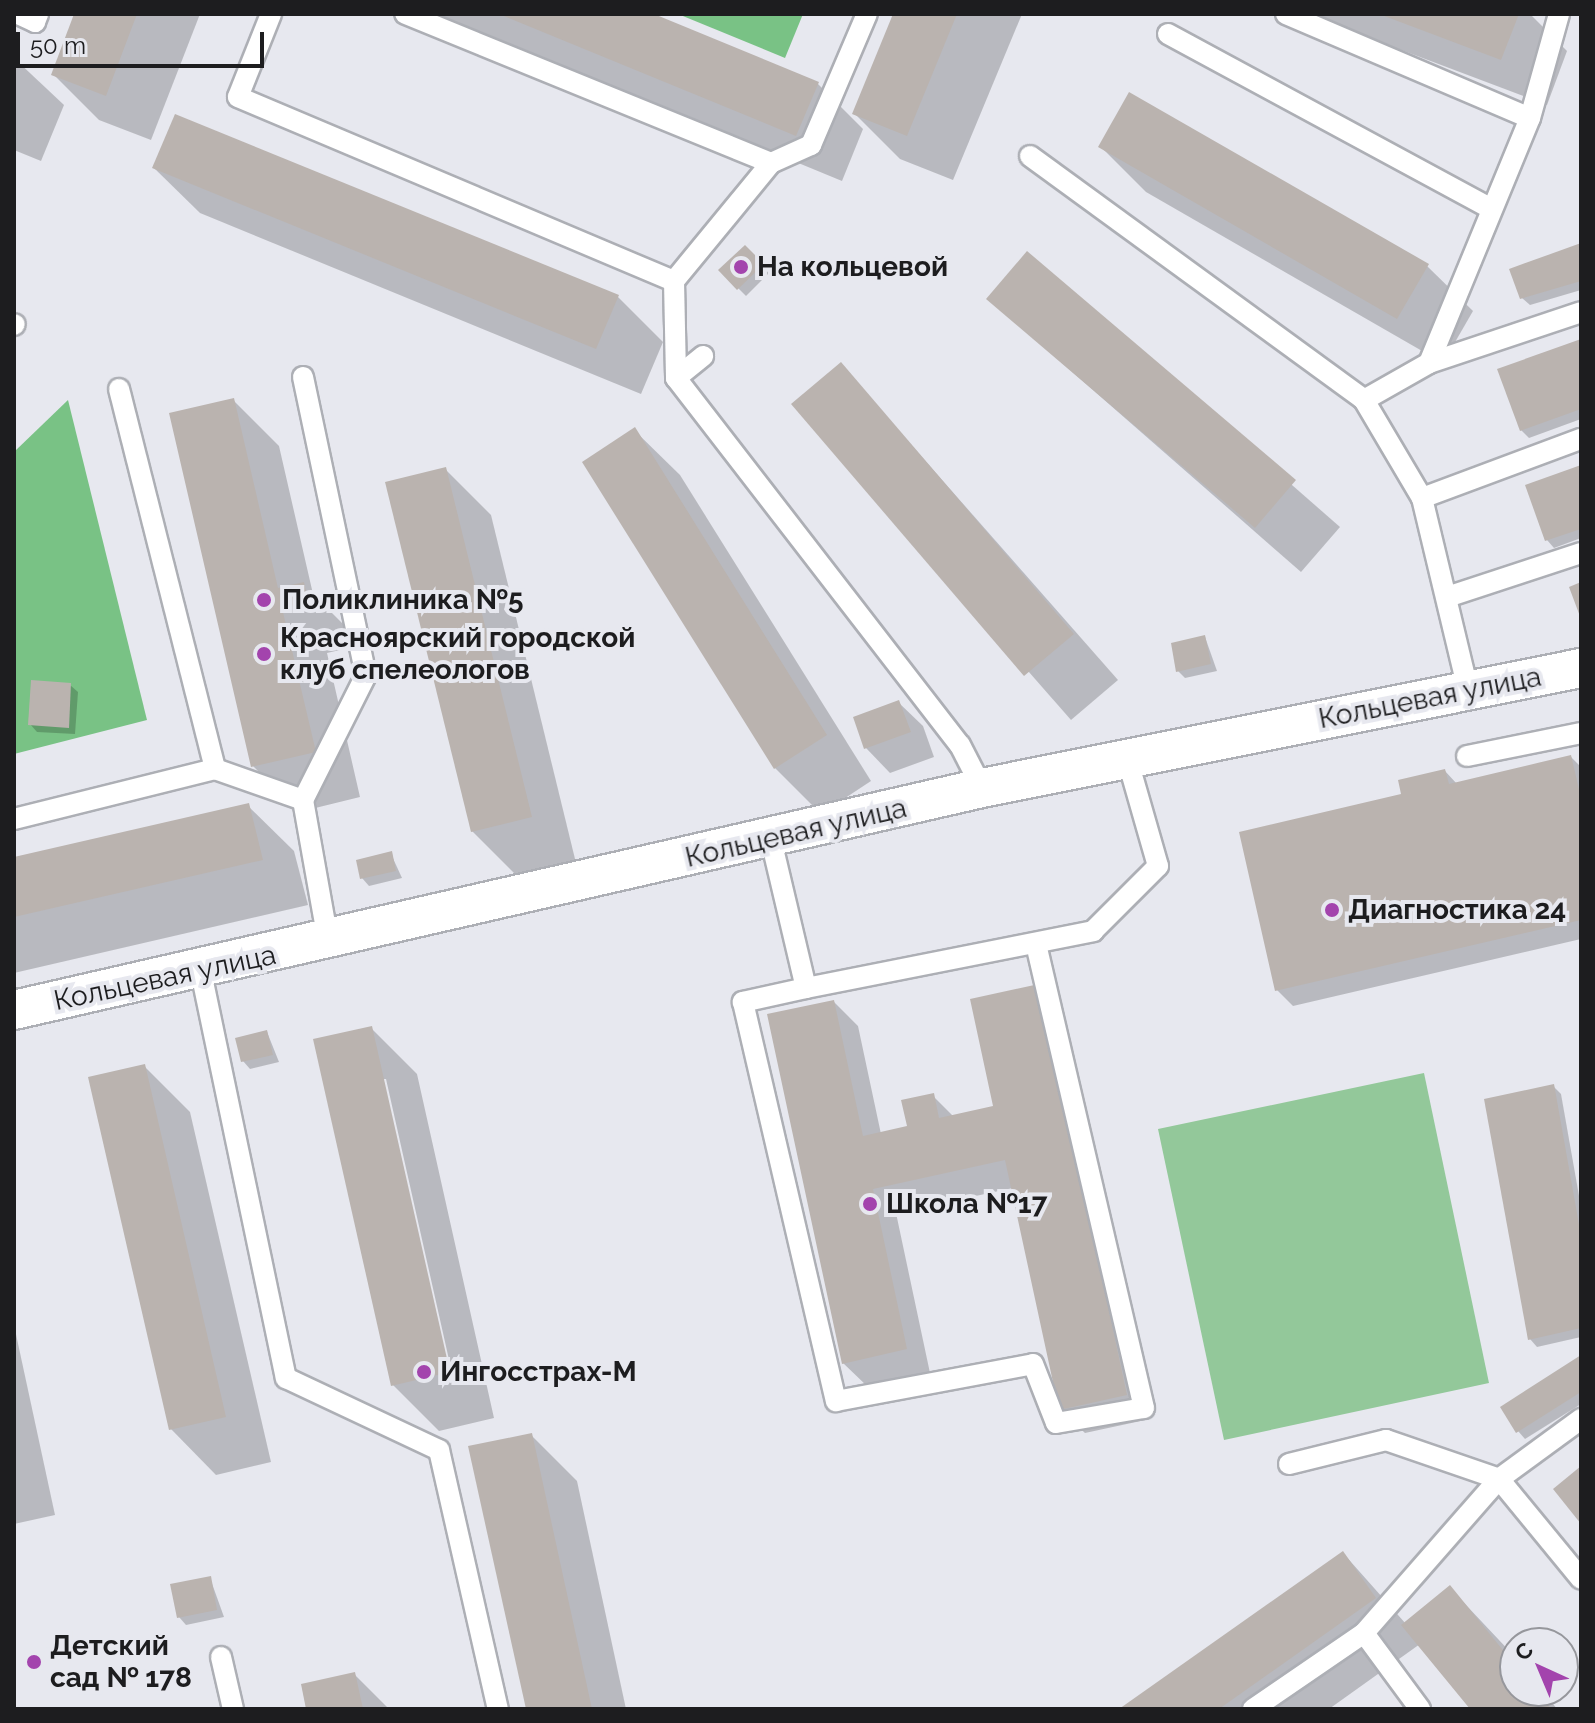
<!DOCTYPE html>
<html>
<head>
<meta charset="utf-8">
<style>
  body { margin:0 }
  #map { position:relative; width:1595px; height:1723px; overflow:hidden; background:#e7e8ef; font-family:Raleway,sans-serif }
  div>[style] { position:absolute }
  [style*='--x'] { left:calc(var(--x)*1px); top:calc(var(--y)*1px); width:calc(var(--w)*1px); rotate:calc(var(--a)*1deg) }
  .green>* { inset:0; background:#93c89a }
  .forest>* { inset:0; background:#79c285 }
  .shadow>* { inset:0; background:#0003 }
  .building>* { inset:0; background:#bab3af }
  .roads { filter:drop-shadow(2px 0 #adafb5) drop-shadow(-2px 0 #adafb5) drop-shadow(0 2px #adafb5) drop-shadow(0 -2px #adafb5) }
  .service>* { height:20px; margin:-10px; padding:0 10px; transform-origin:10px; border-radius:10px; background:#fff }
  .minor>* { height:38px; margin:-19px; padding:0 19px; transform-origin:19px; border-radius:19px; background:#fff }
  .dots>* { width:22px; height:22px; translate:-50% -50%; box-sizing:border-box; border:4px solid #e7e8ef; border-radius:50% }
  span { translate:-50% -50%; white-space:nowrap; text-align:center; line-height:1.15; -webkit-text-stroke:8px #e7e8ef; paint-order:stroke }
  .poi-label { font-size:28px; color:#1d1d1f; font-weight:700 }
  .left { translate:0 -50%; text-align:left }
  .street-label { font-size:28px; color:#1d1d1f }
  .frame { position:absolute; inset:0; border:16px solid #1d1d1f; pointer-events:none }
  .north { position:absolute; left:1499px; top:1627px; width:80px; height:80px; box-sizing:border-box; background:#e7e8ef; border:2px solid #96979c; border-radius:50%; rotate:316deg; font-size:22px; font-weight:700; line-height:32px; text-align:center; color:#1d1d1f }
  .north::after { content:''; display:block; margin:auto; width:28px; height:36px; background:#a344ad; clip-path:polygon(50% 0,100% 100%,50% 72%,0 100%) }
  .scale { position:absolute; left:16px; top:32px; width:248px; height:36px; box-sizing:border-box; border:4px solid #1d1d1f; border-top:0; padding-left:10px; font-size:24px; line-height:28px; white-space:nowrap; color:#1d1d1f; -webkit-text-stroke:6px #e7e8ef; paint-order:stroke }
</style>
</head>
<body>
<div id="map">
  <div class="green">
    <div style="clip-path:polygon(1424px 1073px,1489px 1383px,1224px 1440px,1158px 1129px)"></div>
  </div>
  <div class="forest">
    <div style="clip-path:polygon(678px 14px,803px 14px,785px 58px)"></div>
    <div style="clip-path:polygon(68px 400px,147px 720px,14px 754px,14px 452px)"></div>
  </div>
  <div class="shadow">
    <div style="clip-path:polygon(76px 14px,200px 14px,151px 140px,99px 120px,53px 74px)"></div>
    <div style="clip-path:polygon(437px 14px,649px 14px,817px 83px,863px 129px,842px 181px)"></div>
    <div style="clip-path:polygon(895px 14px,1022px 14px,953px 180px,900px 159px,854px 113px)"></div>
    <div style="clip-path:polygon(1306px 14px,1530px 14px,1567px 51px,1547px 105px)"></div>
    <div style="clip-path:polygon(14px 58px,64px 105px,41px 161px,14px 150px)"></div>
    <div style="clip-path:polygon(1100px 146px,1427px 266px,1473px 311px,1443px 363px,1146px 192px)"></div>
    <div style="clip-path:polygon(154px 168px,617px 296px,663px 342px,641px 394px,200px 213px)"></div>
    <div style="clip-path:polygon(1581px 245px,1581px 290px,1530px 305px,1522px 298px)"></div>
    <div style="clip-path:polygon(745px 248px,769px 273px,746px 296px,721px 271px)"></div>
    <div style="clip-path:polygon(1028px 254px,1340px 527px,1301px 572px,989px 299px)"></div>
    <div style="clip-path:polygon(1581px 341px,1581px 419px,1529px 438px,1521px 430px)"></div>
    <div style="clip-path:polygon(841px 365px,1118px 680px,1071px 720px,794px 404px)"></div>
    <div style="clip-path:polygon(233px 400px,279px 446px,313px 594px,349px 630px,353px 647px,327px 653px,360px 797px,299px 812px,253px 766px)"></div>
    <div style="clip-path:polygon(634px 430px,680px 475px,871px 781px,821px 814px,775px 768px)"></div>
    <div style="clip-path:polygon(1581px 467px,1581px 538px,1554px 548px,1547px 540px)"></div>
    <div style="clip-path:polygon(445px 469px,491px 515px,576px 863px,518px 877px,472px 831px)"></div>
    <div style="clip-path:polygon(1205px 637px,1217px 671px,1185px 678px,1178px 671px)"></div>
    <div style="clip-path:polygon(70px 685px,78px 692px,75px 734px,37px 732px,30px 724px)"></div>
    <div style="clip-path:polygon(898px 702px,923px 726px,934px 757px,890px 773px,866px 748px,855px 718px)"></div>
    <div style="clip-path:polygon(1571px 757px,1581px 767px,1581px 939px,1293px 1006px,1277px 990px,1403px 796px,1445px 771px,1457px 784px)"></div>
    <div style="clip-path:polygon(248px 806px,294px 851px,308px 905px,14px 973px,14px 860px)"></div>
    <div style="clip-path:polygon(391px 854px,402px 878px,369px 886px,362px 878px)"></div>
    <div style="clip-path:polygon(1038px 986px,1062px 1011px,1150px 1419px,1085px 1433px,1060px 1409px,1013px 1188px,896px 1213px,930px 1373px,868px 1387px,843px 1363px,834px 1002px,858px 1026px,881px 1134px,910px 1128px,933px 1096px,954px 1117px,995px 1108px)"></div>
    <div style="clip-path:polygon(evenodd,371px 1028px,417px 1074px,494px 1418px,439px 1431px,393px 1385px,371px 1028px,381px 1079px,386px 1079px,454px 1382px,450px 1383px,381px 1079px)"></div>
    <div style="clip-path:polygon(267px 1032px,279px 1062px,250px 1069px,243px 1061px)"></div>
    <div style="clip-path:polygon(144px 1066px,190px 1112px,271px 1462px,216px 1475px,171px 1429px)"></div>
    <div style="clip-path:polygon(1553px 1086px,1561px 1094px,1581px 1207px,1581px 1337px,1537px 1347px,1530px 1339px)"></div>
    <div style="clip-path:polygon(14px 1325px,55px 1515px,14px 1524px)"></div>
    <div style="clip-path:polygon(1581px 1357px,1581px 1404px,1525px 1439px,1518px 1431px)"></div>
    <div style="clip-path:polygon(531px 1435px,577px 1481px,626px 1709px,528px 1709px)"></div>
    <div style="clip-path:polygon(1343px 1553px,1406px 1624px,1450px 1588px,1515px 1657px,1515px 1691px,1543px 1691px,1557px 1709px,1473px 1709px,1420px 1644px,1329px 1709px,1123px 1709px)"></div>
    <div style="clip-path:polygon(210px 1578px,224px 1617px,186px 1625px,179px 1617px)"></div>
    <div style="clip-path:polygon(354px 1674px,389px 1709px,308px 1709px)"></div>
  </div>
  <div class="building">
    <div style="clip-path:polygon(74px 14px,137px 14px,106px 96px,51px 75px)"></div>
    <div style="clip-path:polygon(499px 14px,654px 14px,819px 82px,796px 136px)"></div>
    <div style="clip-path:polygon(893px 14px,957px 14px,907px 136px,852px 114px)"></div>
    <div style="clip-path:polygon(1379px 14px,1519px 14px,1501px 60px)"></div>
    <div style="clip-path:polygon(1129px 92px,1429px 264px,1397px 319px,1098px 147px)"></div>
    <div style="clip-path:polygon(175px 114px,619px 295px,596px 349px,152px 168px)"></div>
    <div style="clip-path:polygon(1581px 243px,1581px 281px,1520px 299px,1509px 269px)"></div>
    <div style="clip-path:polygon(745px 245px,764px 264px,737px 290px,718px 270px)"></div>
    <div style="clip-path:polygon(1027px 251px,1296px 480px,1255px 528px,986px 299px)"></div>
    <div style="clip-path:polygon(1581px 339px,1581px 409px,1520px 431px,1497px 369px)"></div>
    <div style="clip-path:polygon(841px 362px,1074px 634px,1024px 676px,791px 404px)"></div>
    <div style="clip-path:polygon(234px 398px,278px 588px,304px 582px,308px 602px,282px 608px,316px 752px,251px 767px,169px 413px)"></div>
    <div style="clip-path:polygon(635px 427px,827px 735px,774px 769px,582px 462px)"></div>
    <div style="clip-path:polygon(1581px 465px,1581px 529px,1545px 541px,1525px 485px)"></div>
    <div style="clip-path:polygon(446px 467px,532px 817px,471px 832px,385px 482px)"></div>
    <div style="clip-path:polygon(1581px 582px,1581px 619px,1569px 587px)"></div>
    <div style="clip-path:polygon(1205px 635px,1211px 664px,1176px 672px,1171px 643px)"></div>
    <div style="clip-path:polygon(31px 680px,71px 683px,69px 728px,28px 725px)"></div>
    <div style="clip-path:polygon(899px 700px,911px 732px,864px 749px,853px 717px)"></div>
    <div style="clip-path:polygon(1571px 755px,1581px 798px,1581px 920px,1275px 991px,1239px 832px,1401px 794px,1398px 780px,1445px 769px,1449px 784px)"></div>
    <div style="clip-path:polygon(249px 803px,263px 860px,14px 917px,14px 857px)"></div>
    <div style="clip-path:polygon(392px 851px,396px 871px,360px 879px,356px 860px)"></div>
    <div style="clip-path:polygon(1039px 984px,1127px 1395px,1059px 1410px,1005px 1160px,873px 1189px,907px 1349px,842px 1364px,767px 1014px,834px 1000px,863px 1136px,907px 1126px,901px 1100px,934px 1093px,939px 1118px,993px 1106px,970px 999px)"></div>
    <div style="clip-path:polygon(372px 1026px,450px 1372px,391px 1386px,313px 1039px)"></div>
    <div style="clip-path:polygon(267px 1030px,273px 1055px,241px 1062px,235px 1038px)"></div>
    <div style="clip-path:polygon(145px 1064px,226px 1417px,169px 1430px,88px 1077px)"></div>
    <div style="clip-path:polygon(1554px 1084px,1581px 1236px,1581px 1328px,1528px 1340px,1484px 1099px)"></div>
    <div style="clip-path:polygon(1581px 1355px,1581px 1392px,1516px 1433px,1500px 1407px)"></div>
    <div style="clip-path:polygon(532px 1433px,592px 1709px,526px 1709px,468px 1446px)"></div>
    <div style="clip-path:polygon(1581px 1466px,1581px 1524px,1553px 1489px)"></div>
    <div style="clip-path:polygon(1343px 1551px,1376px 1598px,1219px 1709px,1119px 1709px)"></div>
    <div style="clip-path:polygon(211px 1576px,217px 1610px,177px 1618px,170px 1584px)"></div>
    <div style="clip-path:polygon(1450px 1585px,1515px 1665px,1515px 1691px,1537px 1691px,1551px 1709px,1470px 1709px,1401px 1625px)"></div>
    <div style="clip-path:polygon(355px 1672px,363px 1709px,306px 1709px,301px 1684px)"></div>
  </div>
  <div class="roads">
    <div class="service">
      <div style="--x:18;--y:14;--w:19;--a:25"></div>
      <div style="--x:35;--y:22;--w:9;--a:-69"></div>
      <div style="--x:271;--y:14;--w:89;--a:111.7"></div>
      <div style="--x:238;--y:97;--w:473;--a:22.9"></div>
      <div style="--x:674;--y:281;--w:153;--a:-50.6"></div>
      <div style="--x:771;--y:163;--w:395;--a:-157.8"></div>
      <div style="--x:1286;--y:14;--w:265;--a:23.1"></div>
      <div style="--x:1530;--y:118;--w:108;--a:-74.4"></div>
      <div style="--x:1168;--y:34;--w:368;--a:28.4"></div>
      <div style="--x:1030;--y:156;--w:414;--a:36.1"></div>
      <div style="--x:1364;--y:400;--w:75;--a:-29.6"></div>
      <div style="--x:1429;--y:363;--w:265;--a:-67.6"></div>
      <div style="--x:771;--y:163;--w:44;--a:-24.2"></div>
      <div style="--x:811;--y:145;--w:142;--a:-66.9"></div>
      <div style="--x:674;--y:281;--w:97;--a:88.8"></div>
      <div style="--x:676;--y:378;--w:464;--a:52.3"></div>
      <div style="--x:960;--y:745;--w:48;--a:62.9"></div>
      <div style="--x:14;--y:325;--w:1;--a:-45"></div>
      <div style="--x:1429;--y:363;--w:160;--a:-18.5"></div>
      <div style="--x:303;--y:377;--w:305;--a:78.1"></div>
      <div style="--x:366;--y:675;--w:140;--a:116.7"></div>
      <div style="--x:303;--y:800;--w:143;--a:79.9"></div>
      <div style="--x:676;--y:378;--w:35;--a:-39"></div>
      <div style="--x:119;--y:389;--w:392;--a:75.8"></div>
      <div style="--x:1364;--y:400;--w:114;--a:59.4"></div>
      <div style="--x:1422;--y:498;--w:196;--a:76.5"></div>
      <div style="--x:1422;--y:498;--w:170;--a:-20.4"></div>
      <div style="--x:1447;--y:597;--w:141;--a:-18.2"></div>
      <div style="--x:1467;--y:756;--w:116;--a:-11.4"></div>
      <div style="--x:14;--y:819;--w:207;--a:-14"></div>
      <div style="--x:215;--y:769;--w:93;--a:19.4"></div>
      <div style="--x:771;--y:840;--w:152;--a:76.7"></div>
      <div style="--x:806;--y:988;--w:293;--a:-11.2"></div>
      <div style="--x:1093;--y:931;--w:92;--a:-45"></div>
      <div style="--x:1158;--y:866;--w:112;--a:-106"></div>
      <div style="--x:201;--y:972;--w:415;--a:78.2"></div>
      <div style="--x:286;--y:1378;--w:169;--a:25.2"></div>
      <div style="--x:439;--y:1450;--w:266;--a:77.2"></div>
      <div style="--x:806;--y:988;--w:65;--a:167.5"></div>
      <div style="--x:743;--y:1002;--w:410;--a:76.9"></div>
      <div style="--x:836;--y:1401;--w:200;--a:-10.6"></div>
      <div style="--x:1033;--y:1364;--w:63;--a:68.7"></div>
      <div style="--x:1056;--y:1423;--w:89;--a:-9.7"></div>
      <div style="--x:1144;--y:1408;--w:476;--a:-103.1"></div>
      <div style="--x:1289;--y:1464;--w:100;--a:-13.9"></div>
      <div style="--x:1386;--y:1440;--w:120;--a:19"></div>
      <div style="--x:1499;--y:1479;--w:129;--a:50.6"></div>
      <div style="--x:221;--y:1657;--w:53;--a:77"></div>
      <div style="--x:1253;--y:1709;--w:135;--a:-34.4"></div>
      <div style="--x:1420;--y:1709;--w:94;--a:-126.4"></div>
      <div style="--x:1364;--y:1633;--w:205;--a:-48.8"></div>
      <div style="--x:1499;--y:1479;--w:102;--a:-36.2"></div>
    </div>
    <div class="minor">
      <div style="--x:14;--y:1010;--w:993;--a:-12.92"></div>
      <div style="--x:982;--y:788;--w:611;--a:-11.33"></div>
    </div>
  </div>
  <div class="dots">
    <div style="left:741px;top:267px;background:#a344ad"></div>
    <div style="left:264px;top:600px;background:#a344ad"></div>
    <div style="left:264px;top:654px;background:#a344ad"></div>
    <div style="left:1332px;top:910px;background:#a344ad"></div>
    <div style="left:870px;top:1204px;background:#a344ad"></div>
    <div style="left:424px;top:1372px;background:#a344ad"></div>
    <div style="left:34px;top:1662px;background:#a344ad"></div>
  </div>
  <div class="poi-label">
    <span class="left" style="left:757px;top:267px">На кольцевой</span>
    <span class="left" style="left:282px;top:600px">Поликлиника №5</span>
    <span class="left" style="left:280px;top:654px">Красноярский городской<br>клуб спелеологов</span>
    <span class="left" style="left:1348px;top:910px">Диагностика 24</span>
    <span class="left" style="left:886px;top:1204px">Школа №17</span>
    <span class="left" style="left:440px;top:1372px">Ингосстрах-М</span>
    <span class="left" style="left:50px;top:1662px">Детский<br>сад № 178</span>
  </div>
  <div class="street-label">
    <span style="left:1430px;top:698px;rotate:-11deg">Кольцевая улица</span>
    <span style="left:796px;top:833px;rotate:-13deg">Кольцевая улица</span>
    <span style="left:165px;top:978px;rotate:-12deg">Кольцевая улица</span>
  </div>
  <div class="frame"></div>
  <div class="north">С</div>
  <div class="scale">50 m</div>
</div>
</body>
</html>
